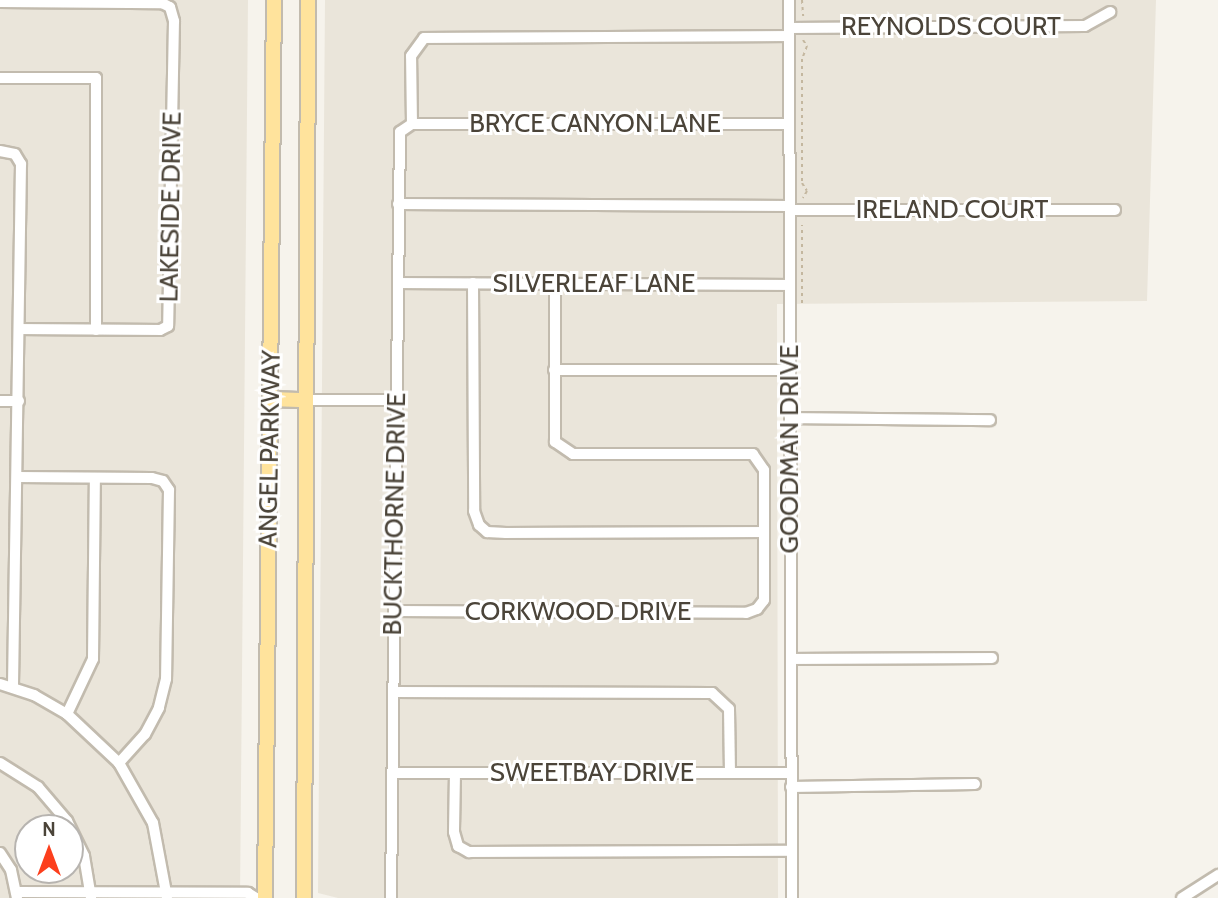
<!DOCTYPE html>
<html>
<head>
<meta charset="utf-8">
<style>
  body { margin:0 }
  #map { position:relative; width:1218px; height:898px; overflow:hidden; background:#f6f3ec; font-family:Cabin,sans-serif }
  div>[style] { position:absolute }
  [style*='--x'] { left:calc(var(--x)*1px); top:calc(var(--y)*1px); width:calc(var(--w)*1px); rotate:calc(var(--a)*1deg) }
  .residential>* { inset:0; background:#eae5da }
  .path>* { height:2px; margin-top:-1px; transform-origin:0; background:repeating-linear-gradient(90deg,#c4b79f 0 3.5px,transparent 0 7px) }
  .roads { filter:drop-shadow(2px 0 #c2bbae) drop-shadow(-2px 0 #c2bbae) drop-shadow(0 2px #c2bbae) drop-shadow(0 -2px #c2bbae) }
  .minor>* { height:10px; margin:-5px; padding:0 5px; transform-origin:5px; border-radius:5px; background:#fff }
  .major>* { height:14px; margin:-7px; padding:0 7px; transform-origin:7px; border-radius:7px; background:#ffe39c }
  span { translate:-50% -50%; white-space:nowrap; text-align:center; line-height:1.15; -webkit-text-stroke:6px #fff; paint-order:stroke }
  .street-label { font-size:26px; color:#4b4439 }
  .north { position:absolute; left:14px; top:814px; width:70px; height:70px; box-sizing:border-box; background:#fff; border:2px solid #b7b4b0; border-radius:50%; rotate:0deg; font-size:19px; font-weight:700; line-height:28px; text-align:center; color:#4b4439 }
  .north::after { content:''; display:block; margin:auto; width:24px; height:32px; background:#fc3f1d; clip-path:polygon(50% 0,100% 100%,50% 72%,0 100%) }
</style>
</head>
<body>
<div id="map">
  <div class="residential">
    <div style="clip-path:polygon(evenodd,0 0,248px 0,240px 898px,0 898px,0 0,28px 828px,70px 828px,70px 870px,28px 870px,28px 828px)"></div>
    <div style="clip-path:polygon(325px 0,1156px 0,1147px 301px,777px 304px,778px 898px,338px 898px,318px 893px)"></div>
  </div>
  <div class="path">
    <div style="--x:802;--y:0;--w:16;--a:86"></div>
    <div style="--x:803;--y:40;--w:7;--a:56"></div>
    <div style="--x:807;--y:46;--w:14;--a:111"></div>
    <div style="--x:802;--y:59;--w:124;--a:90"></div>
    <div style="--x:802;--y:183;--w:9;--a:58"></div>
    <div style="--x:807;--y:191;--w:8;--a:120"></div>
    <div style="--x:802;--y:303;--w:78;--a:-90"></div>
  </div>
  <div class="roads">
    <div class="minor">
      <div style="--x:789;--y:0;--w:898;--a:89.81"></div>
      <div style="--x:0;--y:2;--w:162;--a:0.4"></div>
      <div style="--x:162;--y:3;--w:9;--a:27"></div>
      <div style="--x:170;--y:7;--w:15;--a:74"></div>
      <div style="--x:174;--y:21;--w:305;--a:91.1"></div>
      <div style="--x:168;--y:326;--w:9;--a:153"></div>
      <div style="--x:160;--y:330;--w:140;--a:-179.6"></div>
      <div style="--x:789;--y:28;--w:296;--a:-0.4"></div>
      <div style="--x:1085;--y:26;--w:29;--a:-29"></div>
      <div style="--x:0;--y:78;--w:96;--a:0"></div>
      <div style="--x:96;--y:78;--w:252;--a:90"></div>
      <div style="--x:412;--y:124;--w:68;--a:-90.8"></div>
      <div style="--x:411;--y:56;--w:22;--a:-54"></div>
      <div style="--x:424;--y:38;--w:365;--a:-0.3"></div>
      <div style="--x:0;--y:151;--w:15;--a:11"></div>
      <div style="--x:15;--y:154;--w:12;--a:59"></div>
      <div style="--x:21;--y:164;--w:523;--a:90.88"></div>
      <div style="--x:398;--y:204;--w:392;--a:0.3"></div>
      <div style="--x:790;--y:210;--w:325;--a:0"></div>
      <div style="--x:398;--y:283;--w:392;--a:0.3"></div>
      <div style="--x:473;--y:283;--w:228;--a:89.7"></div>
      <div style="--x:474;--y:511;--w:15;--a:70"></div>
      <div style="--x:479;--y:525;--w:11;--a:41"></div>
      <div style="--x:487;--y:532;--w:19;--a:3"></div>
      <div style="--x:506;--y:533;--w:258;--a:-0.2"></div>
      <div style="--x:554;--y:370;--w:236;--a:0"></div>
      <div style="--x:306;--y:400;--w:90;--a:0"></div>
      <div style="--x:0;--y:401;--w:19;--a:0"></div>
      <div style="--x:790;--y:418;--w:200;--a:0.6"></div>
      <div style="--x:17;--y:477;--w:135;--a:0.4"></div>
      <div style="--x:152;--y:478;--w:11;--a:15"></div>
      <div style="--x:163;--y:481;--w:11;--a:56"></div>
      <div style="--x:169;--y:490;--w:189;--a:90.9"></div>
      <div style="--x:166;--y:679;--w:30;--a:104"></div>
      <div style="--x:159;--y:708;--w:30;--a:118"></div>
      <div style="--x:145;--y:734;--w:39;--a:132"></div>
      <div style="--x:394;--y:611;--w:352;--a:0.3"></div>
      <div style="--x:746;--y:613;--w:12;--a:-20"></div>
      <div style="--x:757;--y:609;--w:11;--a:-52"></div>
      <div style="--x:764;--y:600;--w:130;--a:-90"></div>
      <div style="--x:764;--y:470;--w:19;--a:-125"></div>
      <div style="--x:753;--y:454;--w:180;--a:180"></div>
      <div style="--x:573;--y:454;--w:22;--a:-146"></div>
      <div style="--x:555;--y:442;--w:158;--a:-90"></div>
      <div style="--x:791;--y:659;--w:201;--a:-0.3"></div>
      <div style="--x:0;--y:684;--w:36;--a:18"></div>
      <div style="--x:34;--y:695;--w:38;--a:30"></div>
      <div style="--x:67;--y:714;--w:71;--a:43.3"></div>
      <div style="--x:119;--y:763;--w:69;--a:60.5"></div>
      <div style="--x:153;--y:823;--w:76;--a:79.4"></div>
      <div style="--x:393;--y:692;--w:319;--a:0.2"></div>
      <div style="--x:712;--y:693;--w:23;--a:43"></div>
      <div style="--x:729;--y:709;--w:64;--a:89.1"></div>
      <div style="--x:67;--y:714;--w:61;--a:-64.7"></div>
      <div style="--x:93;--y:659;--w:181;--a:-89.4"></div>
      <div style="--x:0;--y:763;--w:45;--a:32.3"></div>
      <div style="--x:38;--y:787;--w:45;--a:49.5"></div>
      <div style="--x:67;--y:821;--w:39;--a:64"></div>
      <div style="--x:84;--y:856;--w:43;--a:80.5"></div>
      <div style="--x:392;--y:773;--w:399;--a:0"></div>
      <div style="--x:455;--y:773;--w:59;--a:91"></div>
      <div style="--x:454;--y:832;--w:15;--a:74"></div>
      <div style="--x:458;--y:846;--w:13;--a:29"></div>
      <div style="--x:469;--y:852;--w:323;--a:-0.2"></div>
      <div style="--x:791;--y:787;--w:184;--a:-0.9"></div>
      <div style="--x:0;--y:853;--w:20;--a:57"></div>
      <div style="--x:11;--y:870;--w:29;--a:78"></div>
      <div style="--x:17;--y:892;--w:231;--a:0.2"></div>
      <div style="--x:248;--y:893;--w:9;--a:32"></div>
      <div style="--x:391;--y:898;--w:766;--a:-89.33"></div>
      <div style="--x:400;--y:132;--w:14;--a:-34"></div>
      <div style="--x:412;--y:124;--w:377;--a:0"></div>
      <div style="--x:1182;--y:898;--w:43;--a:-32.6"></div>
    </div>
    <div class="major">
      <div style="--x:271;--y:399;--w:35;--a:2"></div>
      <div style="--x:265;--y:898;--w:898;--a:-89.43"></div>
      <div style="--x:304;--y:898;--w:898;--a:-89.74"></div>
    </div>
  </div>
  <div class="street-label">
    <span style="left:951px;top:27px">REYNOLDS COURT</span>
    <span style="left:595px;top:124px">BRYCE CANYON LANE</span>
    <span style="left:171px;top:207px;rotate:-89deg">LAKESIDE DRIVE</span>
    <span style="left:952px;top:210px">IRELAND COURT</span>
    <span style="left:594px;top:284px">SILVERLEAF LANE</span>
    <span style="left:270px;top:449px;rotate:-89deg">ANGEL PARKWAY</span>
    <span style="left:790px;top:449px;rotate:-90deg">GOODMAN DRIVE</span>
    <span style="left:395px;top:514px;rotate:-89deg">BUCKTHORNE DRIVE</span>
    <span style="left:578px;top:612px">CORKWOOD DRIVE</span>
    <span style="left:592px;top:773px">SWEETBAY DRIVE</span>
  </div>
  <div class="north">N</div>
</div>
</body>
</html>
